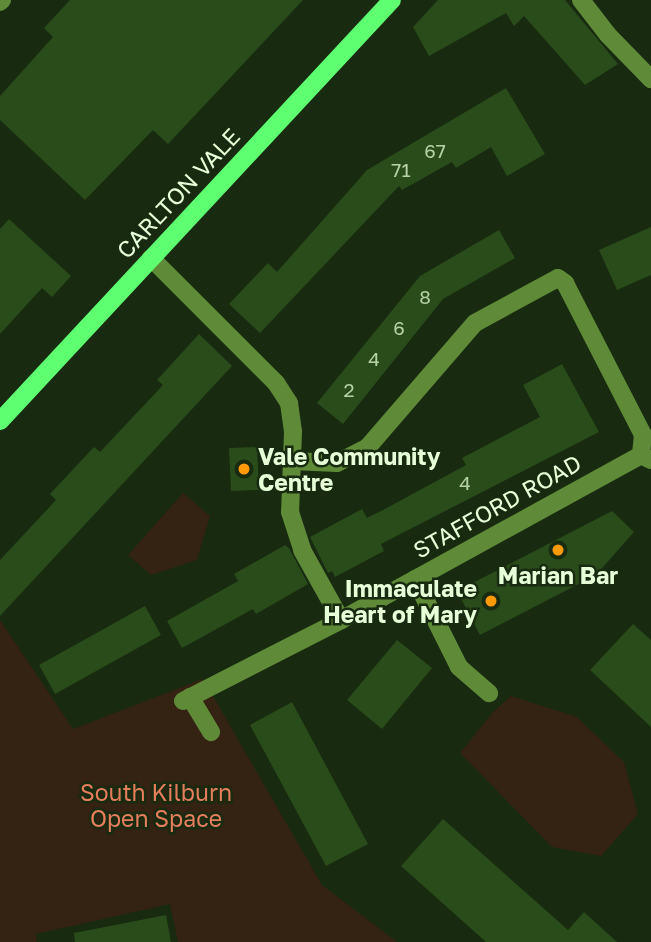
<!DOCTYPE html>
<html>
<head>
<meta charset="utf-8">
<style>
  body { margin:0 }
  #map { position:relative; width:651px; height:942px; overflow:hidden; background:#182a0f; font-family:"Golos Text",sans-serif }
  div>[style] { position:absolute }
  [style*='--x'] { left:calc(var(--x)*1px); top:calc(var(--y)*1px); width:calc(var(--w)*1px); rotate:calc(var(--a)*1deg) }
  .green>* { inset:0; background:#342212 }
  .building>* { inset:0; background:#294c1a }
  .minor>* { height:18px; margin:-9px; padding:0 9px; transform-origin:9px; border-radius:9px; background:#5f8b38 }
  .major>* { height:18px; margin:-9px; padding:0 9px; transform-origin:9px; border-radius:9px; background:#5fff72 }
  .dots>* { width:19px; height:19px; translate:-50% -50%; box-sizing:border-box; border:4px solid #182a0f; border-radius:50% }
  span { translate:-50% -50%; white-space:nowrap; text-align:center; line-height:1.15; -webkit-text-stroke:5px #182a0f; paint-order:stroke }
  .number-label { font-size:19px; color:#b8d2a8 }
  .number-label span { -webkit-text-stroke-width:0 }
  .street-label { font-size:23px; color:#e7ffd8 }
  .poi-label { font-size:23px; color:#e7ffd8; font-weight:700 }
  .left { translate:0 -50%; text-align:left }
  .right { translate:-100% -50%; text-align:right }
  .park-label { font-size:23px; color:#e67e5d }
</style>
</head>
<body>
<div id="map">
  <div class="green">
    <div style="clip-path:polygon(183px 493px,210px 516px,197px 560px,151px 575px,128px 555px)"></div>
    <div style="clip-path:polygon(0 620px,73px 729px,203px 679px,322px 885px,397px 942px,178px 942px,170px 904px,36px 934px,37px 942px,0 942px)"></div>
    <div style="clip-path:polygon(511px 696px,577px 717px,624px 762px,638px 814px,601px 856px,552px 847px,460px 753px,493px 712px)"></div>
  </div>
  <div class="building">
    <div style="clip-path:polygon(70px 0,303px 0,168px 144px,153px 130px,85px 200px,0 120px,0 96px,53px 37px,44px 28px)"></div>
    <div style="clip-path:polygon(438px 0,565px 0,618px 64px,585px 85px,524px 16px,514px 26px,506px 13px,429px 56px,413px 27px)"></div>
    <div style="clip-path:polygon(506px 88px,545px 154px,507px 176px,491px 147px,456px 168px,452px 162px,402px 190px,399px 186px,260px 333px,229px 304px,268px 263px,277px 272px,367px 170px)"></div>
    <div style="clip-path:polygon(9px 219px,71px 276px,52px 297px,42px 288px,0 334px,0 229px)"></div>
    <div style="clip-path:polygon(651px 227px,651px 275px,617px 290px,599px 250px)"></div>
    <div style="clip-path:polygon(499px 230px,515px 258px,443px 299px,343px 424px,317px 403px,420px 276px)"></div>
    <div style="clip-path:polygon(199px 334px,232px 366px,0 616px,0 560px,56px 500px,50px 494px,94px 447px,100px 452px,163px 385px,157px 380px)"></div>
    <div style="clip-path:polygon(562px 364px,599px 432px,381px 544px,384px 551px,335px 577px,332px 571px,328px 573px,310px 537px,362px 509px,367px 518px,383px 510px,466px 465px,462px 458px,540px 417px,523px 385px)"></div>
    <div style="clip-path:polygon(257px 447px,259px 490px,231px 491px,229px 448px)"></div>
    <div style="clip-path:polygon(612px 511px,634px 532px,596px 575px,480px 635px,457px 591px)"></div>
    <div style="clip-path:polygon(285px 545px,289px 548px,308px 584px,256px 614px,253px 609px,182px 648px,167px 621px,238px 581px,234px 574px)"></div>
    <div style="clip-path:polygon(145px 606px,161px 635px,55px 694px,39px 665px)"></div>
    <div style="clip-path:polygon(633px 624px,651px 640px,651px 727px,590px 670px)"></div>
    <div style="clip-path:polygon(397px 640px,432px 668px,382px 729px,347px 700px)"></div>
    <div style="clip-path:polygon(292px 702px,368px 844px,326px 866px,250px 725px)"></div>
    <div style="clip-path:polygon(443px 819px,568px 930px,584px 912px,617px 942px,486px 942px,401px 866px)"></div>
    <div style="clip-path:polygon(166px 915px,171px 942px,75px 942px,74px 933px)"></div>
  </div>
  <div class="minor">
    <div style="--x:581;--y:0;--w:44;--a:52.4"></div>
    <div style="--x:608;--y:35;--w:62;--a:45.7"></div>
    <div style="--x:0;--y:2;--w:3;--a:-45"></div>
    <div style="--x:151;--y:258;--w:177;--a:45"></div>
    <div style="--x:276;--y:383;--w:24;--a:57"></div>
    <div style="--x:289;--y:403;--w:29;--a:82"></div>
    <div style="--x:293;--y:432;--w:80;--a:92.1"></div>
    <div style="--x:290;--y:512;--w:40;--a:72"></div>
    <div style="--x:302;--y:550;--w:80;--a:60.9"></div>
    <div style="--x:292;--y:461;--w:45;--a:2.5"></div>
    <div style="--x:337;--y:463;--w:34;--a:-27"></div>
    <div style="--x:367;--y:448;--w:165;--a:-49.2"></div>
    <div style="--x:475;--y:323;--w:94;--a:-28.5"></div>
    <div style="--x:558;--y:278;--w:9;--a:36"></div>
    <div style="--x:565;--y:283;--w:171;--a:62.8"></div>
    <div style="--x:643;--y:435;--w:20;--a:96"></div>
    <div style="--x:641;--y:455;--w:11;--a:27"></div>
    <div style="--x:415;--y:579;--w:98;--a:63.4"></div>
    <div style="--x:459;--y:667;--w:40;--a:41"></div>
    <div style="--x:190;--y:697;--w:41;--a:59"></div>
    <div style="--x:183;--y:701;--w:178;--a:-27.1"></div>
    <div style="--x:341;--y:620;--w:342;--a:-28.8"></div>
  </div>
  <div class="major">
    <div style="--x:0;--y:421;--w:575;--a:-47.04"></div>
  </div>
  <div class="dots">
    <div style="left:244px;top:469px;background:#ff9904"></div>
    <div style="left:558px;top:550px;background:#ff9904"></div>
    <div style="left:491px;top:601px;background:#ff9904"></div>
  </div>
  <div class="number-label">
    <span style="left:435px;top:151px">67</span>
    <span style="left:401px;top:170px">71</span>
    <span style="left:425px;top:297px">8</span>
    <span style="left:399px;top:328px">6</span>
    <span style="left:374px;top:359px">4</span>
    <span style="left:349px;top:390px">2</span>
    <span style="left:465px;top:483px">4</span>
  </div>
  <div class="street-label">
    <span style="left:178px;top:193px;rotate:-47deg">CARLTON VALE</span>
    <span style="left:497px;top:506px;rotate:-29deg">STAFFORD ROAD</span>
  </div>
  <div class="poi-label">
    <span class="left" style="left:258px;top:469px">Vale Community<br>Centre</span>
    <span style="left:558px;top:575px">Marian Bar</span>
    <span class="right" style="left:477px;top:601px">Immaculate<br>Heart of Mary</span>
  </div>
  <div class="park-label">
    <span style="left:156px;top:805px">South Kilburn<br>Open Space</span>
  </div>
</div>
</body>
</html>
